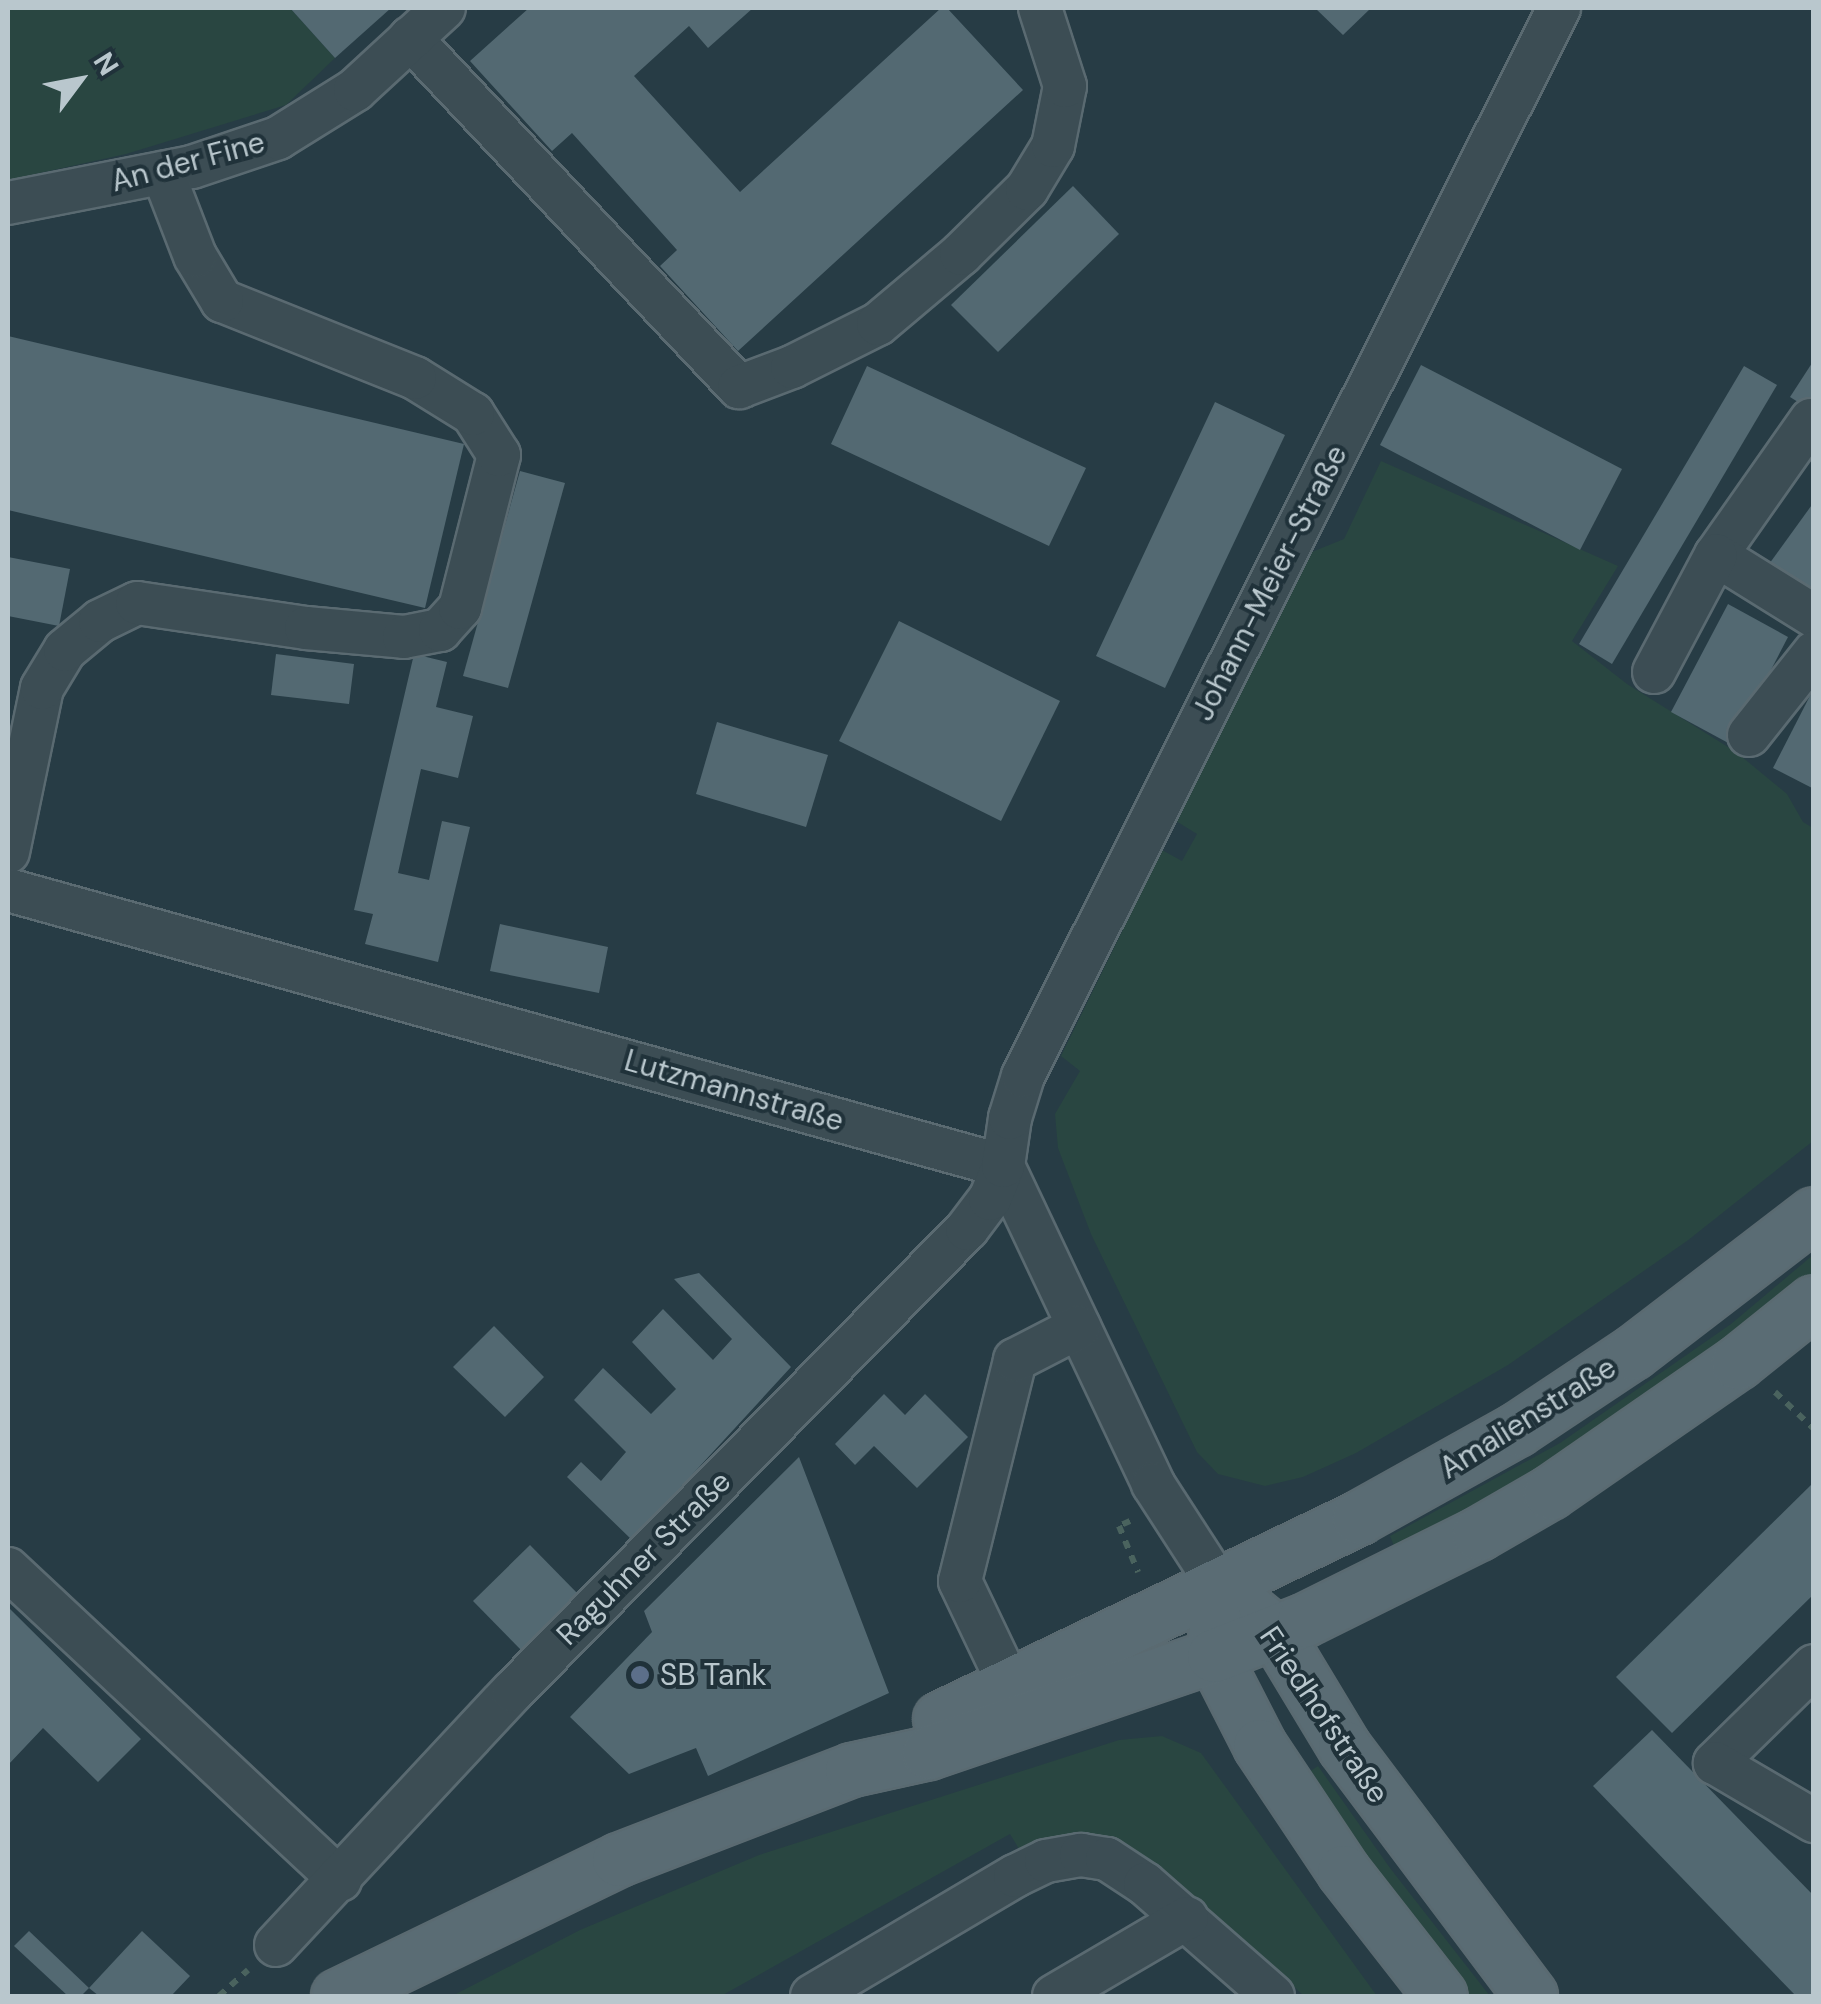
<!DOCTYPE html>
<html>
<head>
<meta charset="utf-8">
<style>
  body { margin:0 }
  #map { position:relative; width:1821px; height:2004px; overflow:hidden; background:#273c45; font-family:"DM Sans",sans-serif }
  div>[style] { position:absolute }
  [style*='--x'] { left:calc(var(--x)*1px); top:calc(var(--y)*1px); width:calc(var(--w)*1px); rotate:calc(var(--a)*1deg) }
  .green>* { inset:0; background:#294641 }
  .building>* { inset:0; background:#536972 }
  .path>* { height:6px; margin-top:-3px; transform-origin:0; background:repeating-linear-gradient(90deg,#4a635e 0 8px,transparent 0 16px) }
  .roads { filter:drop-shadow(2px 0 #5a6a71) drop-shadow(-2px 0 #5a6a71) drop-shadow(0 2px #5a6a71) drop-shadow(0 -2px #5a6a71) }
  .minor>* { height:42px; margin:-21px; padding:0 21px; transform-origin:21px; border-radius:21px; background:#3c4d54 }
  .major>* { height:52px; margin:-26px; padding:0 26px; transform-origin:26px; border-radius:26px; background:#5a6c74 }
  .dots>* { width:28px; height:28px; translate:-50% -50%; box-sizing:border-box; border:5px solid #20323a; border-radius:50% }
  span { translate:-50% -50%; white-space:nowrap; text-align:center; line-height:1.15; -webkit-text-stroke:8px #20323a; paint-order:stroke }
  .street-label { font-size:30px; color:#b9c7cd }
  .poi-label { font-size:30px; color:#b9c7cd }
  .left { translate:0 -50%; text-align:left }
  .frame { position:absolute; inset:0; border:10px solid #b9c7cd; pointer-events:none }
  .north { position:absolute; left:30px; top:30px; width:100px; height:100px; -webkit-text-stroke:8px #20323a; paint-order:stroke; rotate:58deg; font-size:28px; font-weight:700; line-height:40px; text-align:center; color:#b9c7cd }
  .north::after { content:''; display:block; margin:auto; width:35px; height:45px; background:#b9c7cd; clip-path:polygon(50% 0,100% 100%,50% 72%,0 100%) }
</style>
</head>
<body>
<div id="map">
  <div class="green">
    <div style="clip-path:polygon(8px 8px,290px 8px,335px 58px,286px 105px,126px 154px,8px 180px)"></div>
    <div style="clip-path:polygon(1381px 461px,1618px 566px,1572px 641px,1627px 684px,1736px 752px,1787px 794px,1803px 822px,1813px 828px,1813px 1141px,1687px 1241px,1508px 1365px,1356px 1453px,1303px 1477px,1265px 1486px,1218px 1474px,1197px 1452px,1091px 1234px,1058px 1148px,1055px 1114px,1080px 1071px,1061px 1056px,1162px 850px,1182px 861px,1197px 834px,1176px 821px,1302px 556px,1344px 539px)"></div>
    <div style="clip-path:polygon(1813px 1255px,1813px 1275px,1739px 1334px,1568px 1454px,1396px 1551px,1390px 1536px,1560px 1443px,1731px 1324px)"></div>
    <div style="clip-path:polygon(1162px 1736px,1201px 1753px,1377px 1996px,1304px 1996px,1173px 1877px,1137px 1853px,1102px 1840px,1022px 1854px,1010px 1834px,721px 1996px,452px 1996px,580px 1930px,759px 1855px,1119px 1740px)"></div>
    <div style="clip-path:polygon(1318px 1766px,1390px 1868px,1490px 1996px,1470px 1996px,1375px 1877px,1306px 1774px)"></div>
  </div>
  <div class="building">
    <div style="clip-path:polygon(290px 8px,391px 8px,335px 58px)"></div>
    <div style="clip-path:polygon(529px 8px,753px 8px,708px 48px,689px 26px,634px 76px,740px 192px,941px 8px,947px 8px,1023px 90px,738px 351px,660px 266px,677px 250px,572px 133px,552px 151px,470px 61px)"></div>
    <div style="clip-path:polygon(1315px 8px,1371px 8px,1343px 35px)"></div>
    <div style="clip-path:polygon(1073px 186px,1119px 234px,998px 352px,951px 305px)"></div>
    <div style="clip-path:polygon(8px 336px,464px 444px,425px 608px,8px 510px)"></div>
    <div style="clip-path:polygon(1814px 360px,1814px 412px,1790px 397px)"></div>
    <div style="clip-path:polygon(1421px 365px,1622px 469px,1580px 550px,1380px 445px)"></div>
    <div style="clip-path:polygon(867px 366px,1086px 468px,1049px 546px,831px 444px)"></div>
    <div style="clip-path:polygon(1744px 366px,1777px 385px,1612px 664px,1579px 644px)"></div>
    <div style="clip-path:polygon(1215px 402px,1285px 435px,1165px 688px,1096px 656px)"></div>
    <div style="clip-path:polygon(520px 471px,565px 483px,508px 688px,463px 676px)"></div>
    <div style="clip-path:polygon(1814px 502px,1814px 606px,1764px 571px)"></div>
    <div style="clip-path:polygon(8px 557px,70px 569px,59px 626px,8px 616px)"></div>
    <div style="clip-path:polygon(1728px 604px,1788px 637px,1732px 745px,1671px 712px)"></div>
    <div style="clip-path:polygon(899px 621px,1060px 701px,1001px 821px,839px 741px)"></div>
    <div style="clip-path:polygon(276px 654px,354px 664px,349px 704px,271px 695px)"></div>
    <div style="clip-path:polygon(414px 654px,447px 662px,436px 707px,473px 716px,458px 778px,421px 769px,398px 873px,429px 880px,442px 821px,470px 827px,438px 962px,365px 944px,373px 914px,354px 910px)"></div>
    <div style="clip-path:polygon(1814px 688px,1814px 789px,1773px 768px)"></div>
    <div style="clip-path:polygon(717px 722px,828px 755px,806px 827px,696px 794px)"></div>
    <div style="clip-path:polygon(500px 924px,608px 947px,599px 993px,490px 971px)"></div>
    <div style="clip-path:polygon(699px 1273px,791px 1367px,632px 1540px,567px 1477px,581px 1462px,601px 1481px,626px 1452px,574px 1400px,603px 1368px,651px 1414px,676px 1389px,632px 1342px,663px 1309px,713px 1360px,732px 1339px,674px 1279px)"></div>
    <div style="clip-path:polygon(494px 1326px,544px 1377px,505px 1417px,453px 1367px)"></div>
    <div style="clip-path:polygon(884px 1394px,905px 1415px,925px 1394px,968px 1437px,917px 1488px,874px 1446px,855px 1465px,835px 1444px)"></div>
    <div style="clip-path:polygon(799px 1457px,889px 1693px,708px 1776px,696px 1748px,629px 1774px,570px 1717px,652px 1632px,644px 1611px)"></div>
    <div style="clip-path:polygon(1814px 1482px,1814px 1594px,1672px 1733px,1616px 1677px)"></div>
    <div style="clip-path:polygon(530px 1545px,579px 1595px,522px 1651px,473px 1601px)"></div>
    <div style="clip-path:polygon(8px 1607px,141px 1739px,98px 1782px,43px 1728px,8px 1765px)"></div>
    <div style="clip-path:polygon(1652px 1730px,1814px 1896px,1814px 1996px,1796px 1996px,1593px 1786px)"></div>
    <div style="clip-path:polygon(29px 1931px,89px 1988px,81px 1996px,68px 1996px,14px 1946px)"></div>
    <div style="clip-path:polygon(142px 1931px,190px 1976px,171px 1996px,99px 1996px,89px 1988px)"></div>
  </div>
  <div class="path">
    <div style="--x:1775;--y:1392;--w:54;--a:43.5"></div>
    <div style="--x:1130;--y:1521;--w:12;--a:156"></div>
    <div style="--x:1119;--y:1526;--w:50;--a:67.6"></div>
    <div style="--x:219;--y:1996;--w:39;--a:-42"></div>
  </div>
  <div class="roads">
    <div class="minor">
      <div style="--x:410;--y:38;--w:480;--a:46.7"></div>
      <div style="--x:739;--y:387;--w:57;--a:-20.7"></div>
      <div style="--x:792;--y:367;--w:96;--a:-26.6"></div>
      <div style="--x:878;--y:324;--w:109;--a:-40.1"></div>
      <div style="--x:961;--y:254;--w:93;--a:-44.6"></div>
      <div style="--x:1027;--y:189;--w:50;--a:-58.8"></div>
      <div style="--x:1053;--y:146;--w:61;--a:-78.7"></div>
      <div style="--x:1065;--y:86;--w:82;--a:-107.8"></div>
      <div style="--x:8;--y:203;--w:187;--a:-11.1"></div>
      <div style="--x:192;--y:167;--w:91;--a:-18.6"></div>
      <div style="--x:278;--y:138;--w:91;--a:-31.9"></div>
      <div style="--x:355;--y:90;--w:121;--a:-42.7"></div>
      <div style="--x:1811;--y:420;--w:165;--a:125.1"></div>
      <div style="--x:1716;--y:555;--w:115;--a:31.9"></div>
      <div style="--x:1654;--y:672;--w:132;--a:-62.1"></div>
      <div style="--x:1749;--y:735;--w:105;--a:-51.6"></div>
      <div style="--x:8;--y:852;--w:167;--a:-78.3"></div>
      <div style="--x:42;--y:688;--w:44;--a:-58.8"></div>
      <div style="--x:65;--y:650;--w:45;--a:-39.6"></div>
      <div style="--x:100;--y:621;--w:41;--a:-25.9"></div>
      <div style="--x:137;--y:603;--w:171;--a:8.4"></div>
      <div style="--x:306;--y:628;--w:98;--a:5.2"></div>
      <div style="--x:404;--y:637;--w:37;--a:-11"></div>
      <div style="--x:440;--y:630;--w:30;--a:-48"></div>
      <div style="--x:460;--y:608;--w:158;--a:-75.7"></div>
      <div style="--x:499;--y:455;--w:49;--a:-122.4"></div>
      <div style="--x:473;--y:414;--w:68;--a:-148.2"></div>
      <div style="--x:415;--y:378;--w:208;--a:-158.2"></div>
      <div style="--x:222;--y:301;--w:52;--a:-121"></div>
      <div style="--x:195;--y:256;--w:89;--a:-111.1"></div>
      <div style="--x:8;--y:890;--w:1033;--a:15.5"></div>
      <div style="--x:1003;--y:1166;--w:352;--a:64.7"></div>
      <div style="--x:1153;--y:1484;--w:121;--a:57.1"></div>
      <div style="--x:8;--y:1569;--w:455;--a:43.1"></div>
      <div style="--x:1814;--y:1666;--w:139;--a:135.6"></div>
      <div style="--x:1715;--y:1763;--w:115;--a:30.4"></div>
      <div style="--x:1010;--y:1686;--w:116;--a:-115.5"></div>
      <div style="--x:960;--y:1581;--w:228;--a:-76"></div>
      <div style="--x:1015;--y:1360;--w:72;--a:-27.3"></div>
      <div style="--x:276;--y:1945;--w:347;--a:-47"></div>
      <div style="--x:513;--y:1691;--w:648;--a:-45.5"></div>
      <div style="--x:967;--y:1229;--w:38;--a:-53"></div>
      <div style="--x:990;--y:1199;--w:35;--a:-68"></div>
      <div style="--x:1003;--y:1166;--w:49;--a:-81.7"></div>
      <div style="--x:1010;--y:1118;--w:44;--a:-72.8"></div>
      <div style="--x:1023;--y:1076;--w:1195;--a:-63.35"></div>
      <div style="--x:812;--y:1996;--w:236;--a:-30.6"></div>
      <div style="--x:1015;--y:1876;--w:34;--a:-26"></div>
      <div style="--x:1046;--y:1861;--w:36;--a:-10"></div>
      <div style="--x:1081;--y:1855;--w:26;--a:9"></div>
      <div style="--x:1107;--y:1859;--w:45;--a:33.3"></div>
      <div style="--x:1145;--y:1884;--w:170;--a:41.2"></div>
      <div style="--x:1054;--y:1996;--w:154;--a:-30.4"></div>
    </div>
    <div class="major">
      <div style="--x:1247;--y:1609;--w:36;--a:39"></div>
      <div style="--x:1275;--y:1632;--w:135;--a:58.9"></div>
      <div style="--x:1345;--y:1748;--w:310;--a:53.1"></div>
      <div style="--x:1216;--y:1622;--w:34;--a:93"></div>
      <div style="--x:1214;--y:1656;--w:101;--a:62.9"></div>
      <div style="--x:1260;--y:1746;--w:151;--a:56.3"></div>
      <div style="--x:1344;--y:1872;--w:157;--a:52"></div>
      <div style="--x:940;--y:1719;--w:465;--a:-25.6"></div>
      <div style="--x:1359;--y:1518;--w:181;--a:-29.1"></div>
      <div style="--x:1517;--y:1430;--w:139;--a:-33.6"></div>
      <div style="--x:1633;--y:1353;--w:228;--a:-37.5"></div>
      <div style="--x:338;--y:1996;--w:312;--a:-25.8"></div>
      <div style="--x:619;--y:1860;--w:250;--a:-21.1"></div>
      <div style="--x:852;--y:1770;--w:79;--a:-12.4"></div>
      <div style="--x:929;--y:1753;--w:301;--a:-18.8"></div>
      <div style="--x:1214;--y:1656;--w:97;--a:-21.3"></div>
      <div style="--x:1304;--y:1621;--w:195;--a:-26.4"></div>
      <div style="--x:1479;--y:1534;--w:82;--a:-30"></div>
      <div style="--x:1550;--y:1493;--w:229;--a:-34.7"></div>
      <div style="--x:1738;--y:1363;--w:97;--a:-38.8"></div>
    </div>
  </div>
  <div class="dots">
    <div style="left:640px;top:1675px;background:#5c6f8a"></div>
  </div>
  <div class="street-label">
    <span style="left:188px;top:162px;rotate:-15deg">An der Fine</span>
    <span style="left:1270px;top:583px;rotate:-63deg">Johann-Meier-Straße</span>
    <span style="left:734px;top:1091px;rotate:16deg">Lutzmannstraße</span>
    <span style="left:1528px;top:1418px;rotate:-32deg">Amalienstraße</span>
    <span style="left:644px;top:1558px;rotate:-45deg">Raguhner Straße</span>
    <span style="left:1324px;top:1715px;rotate:56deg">Friedhofstraße</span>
  </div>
  <div class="poi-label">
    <span class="left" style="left:660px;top:1675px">SB Tank</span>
  </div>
  <div class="frame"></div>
  <div class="north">N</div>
</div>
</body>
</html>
